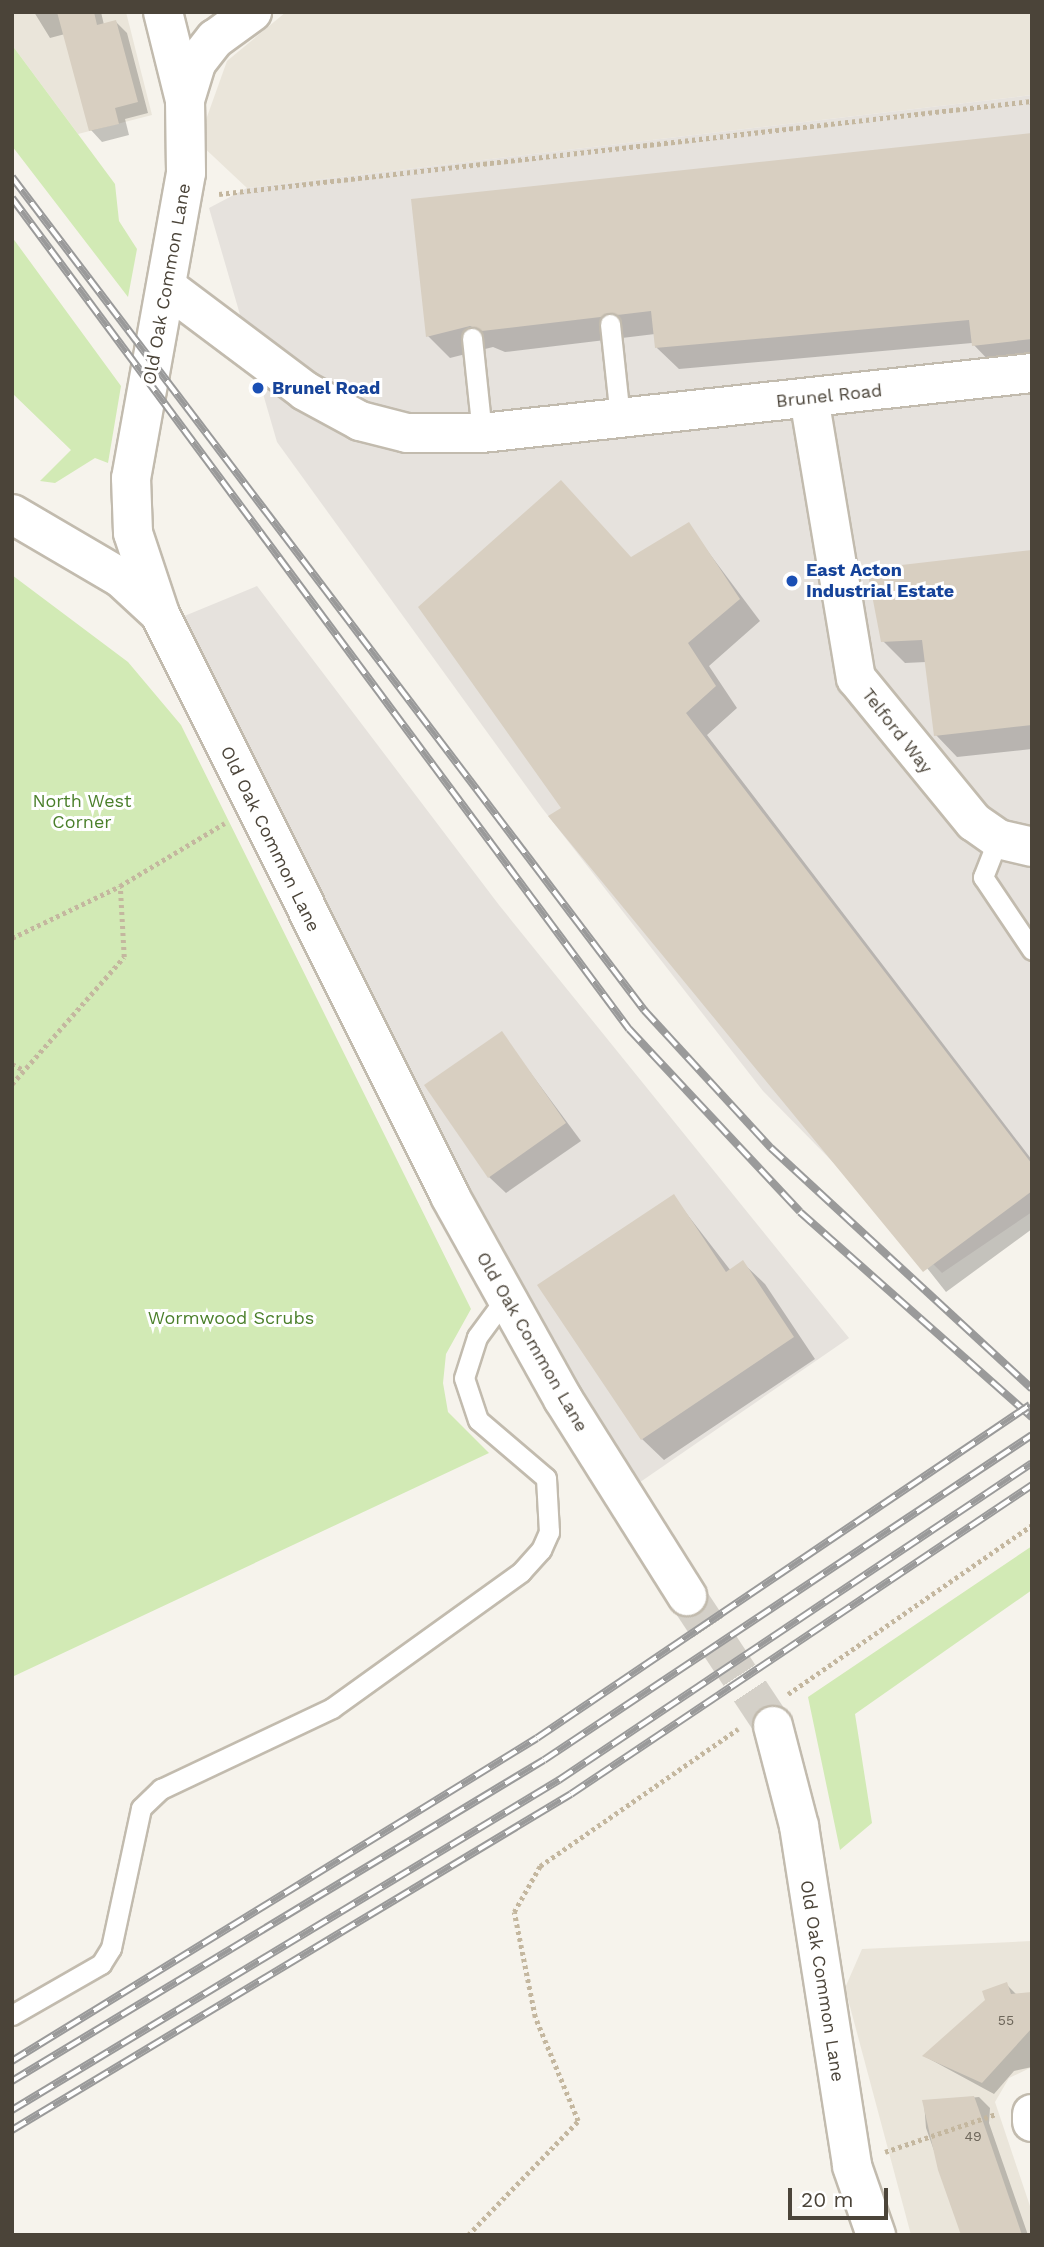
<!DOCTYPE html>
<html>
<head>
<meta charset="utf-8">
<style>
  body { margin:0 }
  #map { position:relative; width:1044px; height:2247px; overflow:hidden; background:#f6f3ec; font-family:"Work Sans",sans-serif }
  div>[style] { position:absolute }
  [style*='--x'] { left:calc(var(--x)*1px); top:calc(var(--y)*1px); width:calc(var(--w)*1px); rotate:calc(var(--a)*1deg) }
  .residential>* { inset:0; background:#eae5da }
  .industrial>* { inset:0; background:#e6e2dd }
  .green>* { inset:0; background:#d2eab5 }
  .shadow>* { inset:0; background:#0003 }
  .building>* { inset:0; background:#d8cfc1 }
  .tertiary-tunnel>* { height:38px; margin-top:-19px; transform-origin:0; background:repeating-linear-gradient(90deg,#d4d0c8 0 38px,transparent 0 57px) }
  .path>* { height:4.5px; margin-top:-2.25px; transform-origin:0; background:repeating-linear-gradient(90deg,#c4b79f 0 3.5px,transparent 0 7px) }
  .roads { filter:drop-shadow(2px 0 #c2bbae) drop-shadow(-2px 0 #c2bbae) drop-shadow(0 2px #c2bbae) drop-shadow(0 -2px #c2bbae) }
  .service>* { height:19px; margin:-9.5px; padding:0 9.5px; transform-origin:9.5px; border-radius:9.5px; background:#fff }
  .minor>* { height:38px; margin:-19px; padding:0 19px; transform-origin:19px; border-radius:19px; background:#fff }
  .tertiary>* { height:38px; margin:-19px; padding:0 19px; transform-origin:19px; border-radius:19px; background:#fff }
  .rail>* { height:8px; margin-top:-4px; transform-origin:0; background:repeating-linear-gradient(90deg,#fff 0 16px,#9a9a9a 0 32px); box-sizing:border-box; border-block:2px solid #9a9a9a }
  .dots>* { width:19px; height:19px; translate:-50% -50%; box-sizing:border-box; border:4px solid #fff; border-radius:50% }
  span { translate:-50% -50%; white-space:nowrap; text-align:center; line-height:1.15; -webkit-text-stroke:6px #fff; paint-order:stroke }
  .number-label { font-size:14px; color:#6e675b }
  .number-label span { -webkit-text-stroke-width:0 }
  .street-label { font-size:18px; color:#4b4439 }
  .transit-label { font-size:18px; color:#164399; font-weight:700 }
  .left { translate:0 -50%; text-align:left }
  .park-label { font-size:18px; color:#4a7f2a }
  .frame { position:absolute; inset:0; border:14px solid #4b4439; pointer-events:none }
  .scale { position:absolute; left:788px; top:2188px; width:100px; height:32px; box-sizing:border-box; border:4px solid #4b4439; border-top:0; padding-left:9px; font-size:21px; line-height:24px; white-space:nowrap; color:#4b4439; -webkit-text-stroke:5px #fff; paint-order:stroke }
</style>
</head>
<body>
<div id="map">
  <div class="residential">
    <div style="clip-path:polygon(12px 12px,126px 12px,152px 115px,78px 134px,12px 45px)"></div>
    <div style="clip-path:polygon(286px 12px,1032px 12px,1032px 95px,247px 188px,198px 142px,227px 61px)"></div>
    <div style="clip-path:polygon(1032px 1941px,1032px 2067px,1009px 2078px,995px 2102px,1032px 2212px,1032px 2235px,911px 2235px,845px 1988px,862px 1949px)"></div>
  </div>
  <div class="industrial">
    <div style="clip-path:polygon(1032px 95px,1032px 1212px,942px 1273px,763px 1091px,542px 808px,277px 442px,209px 208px,247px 188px)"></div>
    <div style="clip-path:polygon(257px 586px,499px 905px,849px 1338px,633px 1487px,456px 1192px,182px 617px)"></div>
  </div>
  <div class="green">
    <div style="clip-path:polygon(12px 45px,115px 184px,119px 221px,137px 249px,128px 297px,12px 146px)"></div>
    <div style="clip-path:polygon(12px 237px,121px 386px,108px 463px,95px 458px,55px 483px,40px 481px,71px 450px,12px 393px)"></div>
    <div style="clip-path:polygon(12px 575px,128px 662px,181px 725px,471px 1309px,446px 1354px,443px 1383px,448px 1412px,489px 1453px,12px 1677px)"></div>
    <div style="clip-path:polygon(1032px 1546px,1032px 1590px,855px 1714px,872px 1823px,840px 1850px,808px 1697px)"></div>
  </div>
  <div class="shadow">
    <div style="clip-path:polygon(34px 12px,101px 12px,104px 25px,116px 22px,127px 33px,148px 113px,125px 119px,129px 135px,102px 142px,91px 130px,65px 34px,50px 38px)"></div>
    <div style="clip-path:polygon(1032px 135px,1032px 363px,995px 367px,972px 343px,679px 369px,657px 348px,655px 334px,505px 352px,493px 347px,450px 358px,428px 336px)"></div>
    <div style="clip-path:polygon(688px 525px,760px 621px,709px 666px,737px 708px,707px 735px,1032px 1160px,1032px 1229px,946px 1292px,563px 808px,632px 559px)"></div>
    <div style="clip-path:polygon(1032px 551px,1032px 749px,957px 757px,936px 735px,926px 662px,905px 663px,883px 641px)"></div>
    <div style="clip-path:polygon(501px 1033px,581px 1141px,506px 1193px,489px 1177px)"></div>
    <div style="clip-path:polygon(673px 1196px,731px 1271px,743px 1263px,765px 1284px,815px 1359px,664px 1460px,642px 1439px)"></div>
    <div style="clip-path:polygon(1006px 1984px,1017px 1995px,1032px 1994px,1032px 2067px,1014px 2071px,994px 2094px,924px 2056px)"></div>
    <div style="clip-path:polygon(979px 2097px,990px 2108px,989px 2123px,1028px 2235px,964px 2235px,926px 2128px,924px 2102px)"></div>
  </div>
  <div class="building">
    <div style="clip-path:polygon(57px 12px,94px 12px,97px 25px,116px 20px,138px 102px,115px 108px,119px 124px,89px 131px)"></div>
    <div style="clip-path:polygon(1032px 133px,1032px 339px,972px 346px,969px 320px,655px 348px,651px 311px,482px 331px,470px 326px,426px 337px,411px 199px)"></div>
    <div style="clip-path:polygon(561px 480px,631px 557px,689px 522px,740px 599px,688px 643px,716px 686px,686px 713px,1032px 1164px,1032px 1191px,923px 1272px,548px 816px,561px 808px,418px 607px)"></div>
    <div style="clip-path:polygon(1032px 550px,1032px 725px,934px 736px,922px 640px,881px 642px,867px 569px)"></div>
    <div style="clip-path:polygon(502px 1031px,566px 1123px,488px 1178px,424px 1085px)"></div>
    <div style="clip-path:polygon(674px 1194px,726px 1272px,743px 1260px,794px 1337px,641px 1440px,537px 1285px)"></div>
    <div style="clip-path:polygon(1007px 1982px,1011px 1994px,1032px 1992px,1032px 2028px,982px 2083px,922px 2056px,985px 2000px,982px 1991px)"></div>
    <div style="clip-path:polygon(974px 2096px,979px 2110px,1022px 2235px,961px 2235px,938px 2170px,922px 2100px)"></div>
  </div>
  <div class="tertiary-tunnel">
    <div style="--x:687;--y:1596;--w:156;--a:56.5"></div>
  </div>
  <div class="path">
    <div style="--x:219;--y:194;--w:818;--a:-6.53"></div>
    <div style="--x:12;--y:938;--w:120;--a:-25.7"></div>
    <div style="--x:120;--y:886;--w:122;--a:-31"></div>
    <div style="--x:12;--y:1064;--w:13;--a:27"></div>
    <div style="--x:12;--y:1084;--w:169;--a:-48.6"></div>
    <div style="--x:124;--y:957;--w:71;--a:-93.2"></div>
    <div style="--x:788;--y:1694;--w:297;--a:-34.7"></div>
    <div style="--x:885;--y:2152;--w:117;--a:-18.9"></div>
    <div style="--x:468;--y:2235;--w:158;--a:-46"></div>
    <div style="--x:578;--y:2121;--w:113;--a:-112.5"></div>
    <div style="--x:535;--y:2017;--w:107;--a:-101.3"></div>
    <div style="--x:514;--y:1912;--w:53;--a:-60.5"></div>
    <div style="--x:540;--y:1866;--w:241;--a:-34.7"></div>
  </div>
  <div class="roads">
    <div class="service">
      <div style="--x:610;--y:324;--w:95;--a:83.9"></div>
      <div style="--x:472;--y:338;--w:96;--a:84"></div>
      <div style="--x:998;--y:839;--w:41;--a:111.5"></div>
      <div style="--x:983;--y:877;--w:88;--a:56.1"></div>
      <div style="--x:12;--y:2015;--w:103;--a:-29.8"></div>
      <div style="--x:101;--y:1964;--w:19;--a:-58"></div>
      <div style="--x:111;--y:1948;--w:143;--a:-77.9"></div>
      <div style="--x:141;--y:1808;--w:28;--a:-44"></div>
      <div style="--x:161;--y:1789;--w:189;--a:-25.3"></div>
      <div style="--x:332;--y:1708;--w:233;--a:-35.7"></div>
      <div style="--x:521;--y:1572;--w:30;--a:-48"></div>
      <div style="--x:541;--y:1550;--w:20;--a:-66"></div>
      <div style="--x:549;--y:1532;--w:54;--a:-93.2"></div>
      <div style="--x:546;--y:1478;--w:89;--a:-139.5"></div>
      <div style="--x:478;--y:1420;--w:44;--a:-108.4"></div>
      <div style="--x:464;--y:1378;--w:43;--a:-72.4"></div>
      <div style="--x:477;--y:1337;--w:47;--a:-53.6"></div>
    </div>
    <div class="minor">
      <div style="--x:185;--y:100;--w:39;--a:-73"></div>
      <div style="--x:196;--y:63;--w:31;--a:-52"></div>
      <div style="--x:215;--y:39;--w:46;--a:-36.1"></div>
      <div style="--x:168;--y:288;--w:171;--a:36.9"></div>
      <div style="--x:305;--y:391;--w:63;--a:28.6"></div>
      <div style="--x:360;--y:421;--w:49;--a:14.3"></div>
      <div style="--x:407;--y:433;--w:75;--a:0"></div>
      <div style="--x:482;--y:433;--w:553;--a:-6.23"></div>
      <div style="--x:809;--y:398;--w:284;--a:80.5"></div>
      <div style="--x:856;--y:678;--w:186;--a:50.7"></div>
      <div style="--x:974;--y:822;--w:29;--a:35"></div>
      <div style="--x:998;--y:839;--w:35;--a:13"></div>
      <div style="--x:12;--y:514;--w:126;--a:30.4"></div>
      <div style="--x:121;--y:578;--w:53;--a:42.7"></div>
      <div style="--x:1032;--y:2114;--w:8;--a:90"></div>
    </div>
    <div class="tertiary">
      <div style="--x:163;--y:12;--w:91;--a:76"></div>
      <div style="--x:185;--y:100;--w:73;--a:89.2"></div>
      <div style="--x:186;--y:173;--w:310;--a:100.2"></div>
      <div style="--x:131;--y:478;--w:55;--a:87.9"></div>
      <div style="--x:133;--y:533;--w:85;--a:71.6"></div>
      <div style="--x:160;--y:614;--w:650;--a:63.51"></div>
      <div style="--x:450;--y:1196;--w:232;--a:60.9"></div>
      <div style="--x:563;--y:1399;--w:233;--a:57.8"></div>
      <div style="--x:773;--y:1726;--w:103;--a:75.4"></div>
      <div style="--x:799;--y:1826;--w:344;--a:81.1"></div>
      <div style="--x:852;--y:2166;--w:73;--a:70.8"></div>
    </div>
  </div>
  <div class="rail">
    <div style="--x:12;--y:177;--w:1046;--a:52.81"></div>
    <div style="--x:644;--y:1010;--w:188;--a:47.4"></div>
    <div style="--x:771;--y:1148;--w:355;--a:42.7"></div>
    <div style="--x:12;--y:198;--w:1035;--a:53.41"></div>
    <div style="--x:629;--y:1029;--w:250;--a:46.9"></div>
    <div style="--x:800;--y:1212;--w:310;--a:41.5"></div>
    <div style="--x:12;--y:2061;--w:616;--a:-31.6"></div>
    <div style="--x:537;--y:1738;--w:595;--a:-34.04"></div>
    <div style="--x:12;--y:2081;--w:621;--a:-31.11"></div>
    <div style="--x:544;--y:1760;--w:586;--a:-33.66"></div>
    <div style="--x:12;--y:2110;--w:639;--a:-31.1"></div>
    <div style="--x:559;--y:1780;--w:569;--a:-33.83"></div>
    <div style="--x:12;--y:2130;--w:652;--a:-31.01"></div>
    <div style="--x:571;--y:1794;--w:555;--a:-33.83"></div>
  </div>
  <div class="dots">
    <div style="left:258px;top:388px;background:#1a4fb4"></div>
    <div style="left:792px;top:581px;background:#1a4fb4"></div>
  </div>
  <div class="number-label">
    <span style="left:1006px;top:2020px">55</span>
    <span style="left:973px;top:2136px">49</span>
  </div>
  <div class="street-label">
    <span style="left:167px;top:284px;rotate:-80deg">Old Oak Common Lane</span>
    <span style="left:829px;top:396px;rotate:-6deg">Brunel Road</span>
    <span style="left:897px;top:731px;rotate:52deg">Telford Way</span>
    <span style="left:270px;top:839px;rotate:64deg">Old Oak Common Lane</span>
    <span style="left:532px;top:1342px;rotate:60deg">Old Oak Common Lane</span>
    <span style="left:822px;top:1981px;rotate:81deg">Old Oak Common Lane</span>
  </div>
  <div class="transit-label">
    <span class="left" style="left:272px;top:388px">Brunel Road</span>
    <span class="left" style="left:806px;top:581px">East Acton<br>Industrial Estate</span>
  </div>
  <div class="park-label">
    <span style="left:82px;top:812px">North West<br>Corner</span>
    <span style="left:231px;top:1318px">Wormwood Scrubs</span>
  </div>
  <div class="frame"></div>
  <div class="scale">20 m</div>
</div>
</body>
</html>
